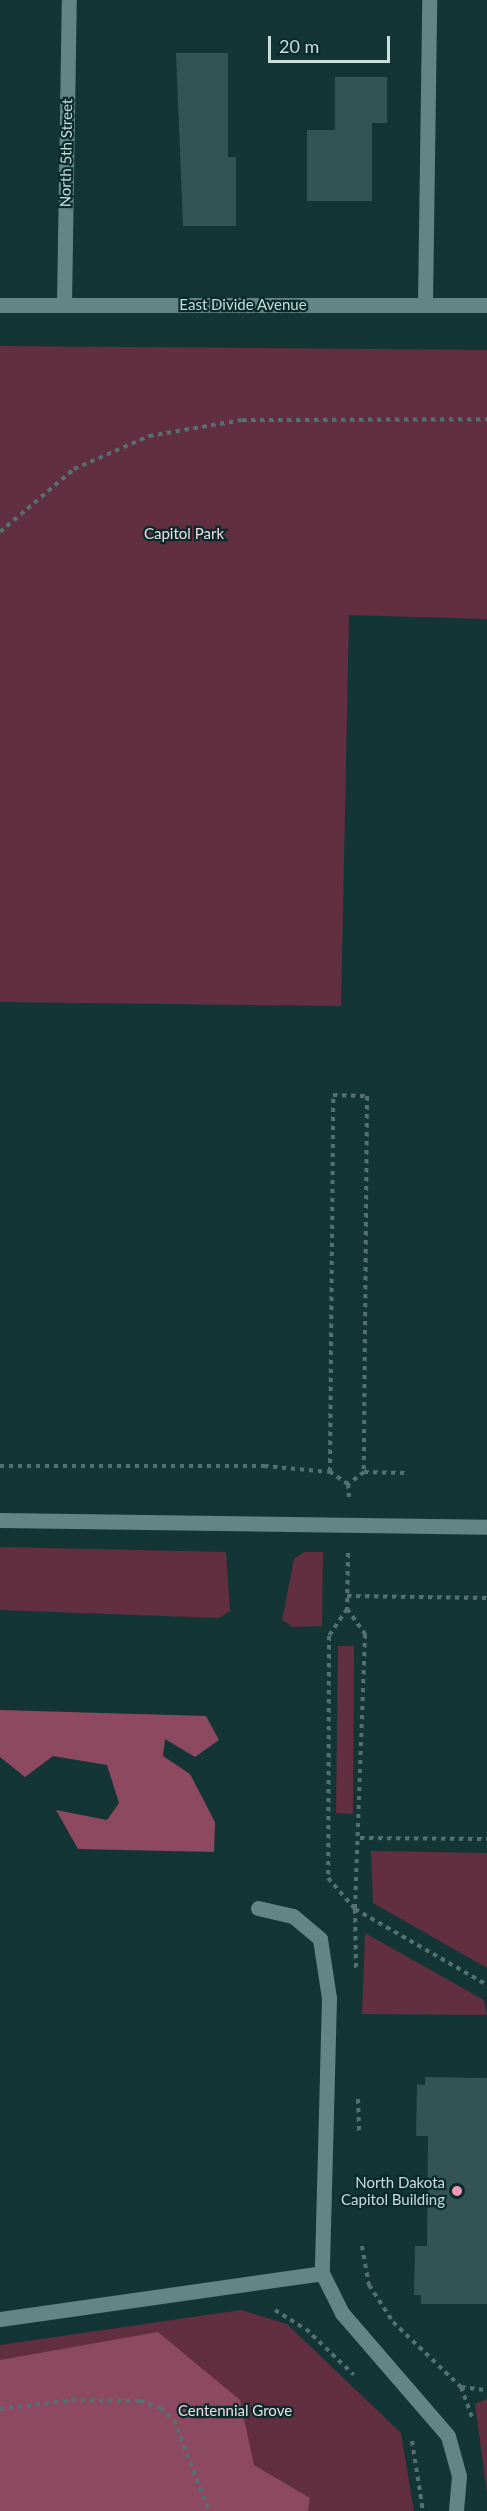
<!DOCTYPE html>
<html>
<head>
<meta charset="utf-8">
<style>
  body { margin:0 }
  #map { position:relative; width:487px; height:2511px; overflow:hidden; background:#143536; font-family:Lato,sans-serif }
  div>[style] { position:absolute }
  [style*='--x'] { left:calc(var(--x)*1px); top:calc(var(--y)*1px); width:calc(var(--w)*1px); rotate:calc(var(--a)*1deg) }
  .green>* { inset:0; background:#612f40 }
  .forest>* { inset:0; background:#8c4960 }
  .building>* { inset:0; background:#335354 }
  .path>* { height:4px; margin-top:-2px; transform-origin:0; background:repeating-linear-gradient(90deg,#547071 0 4.5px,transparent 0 9px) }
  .service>* { height:15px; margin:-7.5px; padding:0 7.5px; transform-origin:7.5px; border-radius:7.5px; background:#638586 }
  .minor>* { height:15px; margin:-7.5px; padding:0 7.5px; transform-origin:7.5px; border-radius:7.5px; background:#638586 }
  .tertiary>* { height:15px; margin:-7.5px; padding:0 7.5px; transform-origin:7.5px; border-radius:7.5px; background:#638586 }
  .dots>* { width:16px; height:16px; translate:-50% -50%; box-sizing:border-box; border:3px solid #092b2c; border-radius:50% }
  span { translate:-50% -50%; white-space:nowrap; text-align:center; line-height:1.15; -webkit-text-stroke:4.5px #092b2c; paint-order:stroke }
  .street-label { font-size:15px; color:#cadcdc }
  .park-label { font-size:15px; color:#f3dde3 }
  .poi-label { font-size:15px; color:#cadcdc }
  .right { translate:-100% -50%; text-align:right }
  .scale { position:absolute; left:268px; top:36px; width:122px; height:27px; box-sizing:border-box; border:3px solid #cadcdc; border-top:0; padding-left:8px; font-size:18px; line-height:21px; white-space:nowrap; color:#cadcdc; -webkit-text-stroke:4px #092b2c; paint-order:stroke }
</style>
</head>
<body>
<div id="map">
  <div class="green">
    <div style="clip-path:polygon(0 346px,487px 350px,487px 619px,349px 615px,341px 1006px,0 1002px)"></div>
    <div style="clip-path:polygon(0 1547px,226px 1552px,230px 1611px,219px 1618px,0 1610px)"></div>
    <div style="clip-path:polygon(304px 1552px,323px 1552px,322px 1626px,293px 1627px,282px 1620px,294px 1559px)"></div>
    <div style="clip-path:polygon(338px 1646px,354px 1646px,353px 1814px,336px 1813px)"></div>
    <div style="clip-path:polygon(371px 1851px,487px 1853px,487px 1968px,373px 1903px)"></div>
    <div style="clip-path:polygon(365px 1933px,484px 2000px,487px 2015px,362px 2014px)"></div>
    <div style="clip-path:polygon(241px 2310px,287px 2324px,401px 2433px,414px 2511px,0 2511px,0 2345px)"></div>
    <div style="clip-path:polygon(487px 2399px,487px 2493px,475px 2404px)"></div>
  </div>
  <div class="forest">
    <div style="clip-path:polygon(0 1710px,206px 1716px,219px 1740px,195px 1757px,165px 1739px,163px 1756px,190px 1774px,215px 1822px,214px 1852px,78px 1849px,56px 1810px,107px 1820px,119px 1803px,107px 1765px,53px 1756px,25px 1777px,0 1757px)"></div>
    <div style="clip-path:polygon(158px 2332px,240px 2400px,254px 2465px,310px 2498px,308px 2511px,0 2511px,0 2360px)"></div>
  </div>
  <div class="building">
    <div style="clip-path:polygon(176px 53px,228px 53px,228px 157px,236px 157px,236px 226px,183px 226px)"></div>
    <div style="clip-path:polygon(335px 77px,387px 77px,387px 123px,372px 123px,372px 201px,307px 201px,307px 130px,335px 130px)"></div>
    <div style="clip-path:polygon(425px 2077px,487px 2078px,487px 2304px,421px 2304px,421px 2295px,414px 2295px,415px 2246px,427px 2246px,428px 2136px,416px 2136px,417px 2084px,425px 2085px)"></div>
  </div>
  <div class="path">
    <div style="--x:0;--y:532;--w:97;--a:-40.4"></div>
    <div style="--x:74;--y:469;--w:82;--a:-23.7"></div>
    <div style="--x:149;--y:436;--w:94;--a:-9.8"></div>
    <div style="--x:242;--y:420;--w:245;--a:-0.2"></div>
    <div style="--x:0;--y:1466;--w:264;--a:0"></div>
    <div style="--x:264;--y:1466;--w:66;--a:5.2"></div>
    <div style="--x:364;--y:1472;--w:42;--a:1.4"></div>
    <div style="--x:348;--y:1484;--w:22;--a:-146"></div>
    <div style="--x:330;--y:1472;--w:377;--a:-89.5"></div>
    <div style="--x:333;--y:1095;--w:34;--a:2"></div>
    <div style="--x:367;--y:1096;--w:376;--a:90.5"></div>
    <div style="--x:364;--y:1472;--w:20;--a:143"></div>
    <div style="--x:348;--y:1484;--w:13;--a:86"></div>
    <div style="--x:348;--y:1553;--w:56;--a:91"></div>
    <div style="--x:347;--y:1609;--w:31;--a:54"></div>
    <div style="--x:365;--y:1634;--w:275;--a:92.1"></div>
    <div style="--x:355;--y:1909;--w:152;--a:29.9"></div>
    <div style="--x:347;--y:1596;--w:140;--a:0.8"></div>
    <div style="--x:347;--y:1609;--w:32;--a:124"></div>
    <div style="--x:329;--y:1636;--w:242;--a:90.2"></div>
    <div style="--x:328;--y:1878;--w:41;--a:48.9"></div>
    <div style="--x:355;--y:1909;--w:59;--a:89"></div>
    <div style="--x:360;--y:1838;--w:127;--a:0.5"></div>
    <div style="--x:358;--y:2099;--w:32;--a:88"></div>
    <div style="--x:362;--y:2246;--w:40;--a:80"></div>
    <div style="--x:369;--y:2285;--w:44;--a:57"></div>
    <div style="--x:393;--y:2322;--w:94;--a:43.7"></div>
    <div style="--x:461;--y:2387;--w:33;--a:70"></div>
    <div style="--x:275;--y:2310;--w:36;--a:32"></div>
    <div style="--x:306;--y:2329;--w:66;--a:43.8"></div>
    <div style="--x:461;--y:2387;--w:26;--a:7"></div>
    <div style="--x:0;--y:2409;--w:73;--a:-7.1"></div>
    <div style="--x:72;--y:2400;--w:68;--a:0.8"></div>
    <div style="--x:140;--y:2401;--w:21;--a:19"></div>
    <div style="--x:160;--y:2408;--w:18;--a:41"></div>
    <div style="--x:174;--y:2420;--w:97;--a:69"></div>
    <div style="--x:412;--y:2441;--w:71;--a:81.1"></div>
  </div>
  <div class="service">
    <div style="--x:425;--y:304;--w:304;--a:-89.2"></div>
    <div style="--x:0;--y:1520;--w:487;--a:0.8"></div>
    <div style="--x:258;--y:1908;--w:36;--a:13"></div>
    <div style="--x:293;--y:1916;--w:35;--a:40"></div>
    <div style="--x:320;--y:1939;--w:60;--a:81.3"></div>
    <div style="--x:329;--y:1998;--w:275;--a:91.5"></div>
    <div style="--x:0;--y:2319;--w:325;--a:-8.1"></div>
    <div style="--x:322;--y:2273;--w:45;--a:63.4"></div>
    <div style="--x:342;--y:2313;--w:162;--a:49.2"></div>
    <div style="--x:448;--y:2436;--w:41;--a:74.6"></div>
    <div style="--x:459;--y:2476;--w:35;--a:95"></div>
  </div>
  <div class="minor">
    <div style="--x:64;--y:305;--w:305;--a:-89.1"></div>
  </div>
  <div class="tertiary">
    <div style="--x:0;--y:305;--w:487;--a:0"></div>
  </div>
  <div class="dots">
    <div style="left:457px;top:2191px;background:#f09ab5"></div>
  </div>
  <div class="street-label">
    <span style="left:66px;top:153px;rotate:-89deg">North 5th Street</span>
    <span style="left:243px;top:305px">East Divide Avenue</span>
  </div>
  <div class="park-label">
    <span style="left:184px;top:534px">Capitol Park</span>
    <span style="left:235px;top:2411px">Centennial Grove</span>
  </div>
  <div class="poi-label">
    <span class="right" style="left:445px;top:2191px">North Dakota<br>Capitol Building</span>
  </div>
  <div class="scale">20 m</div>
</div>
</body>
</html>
